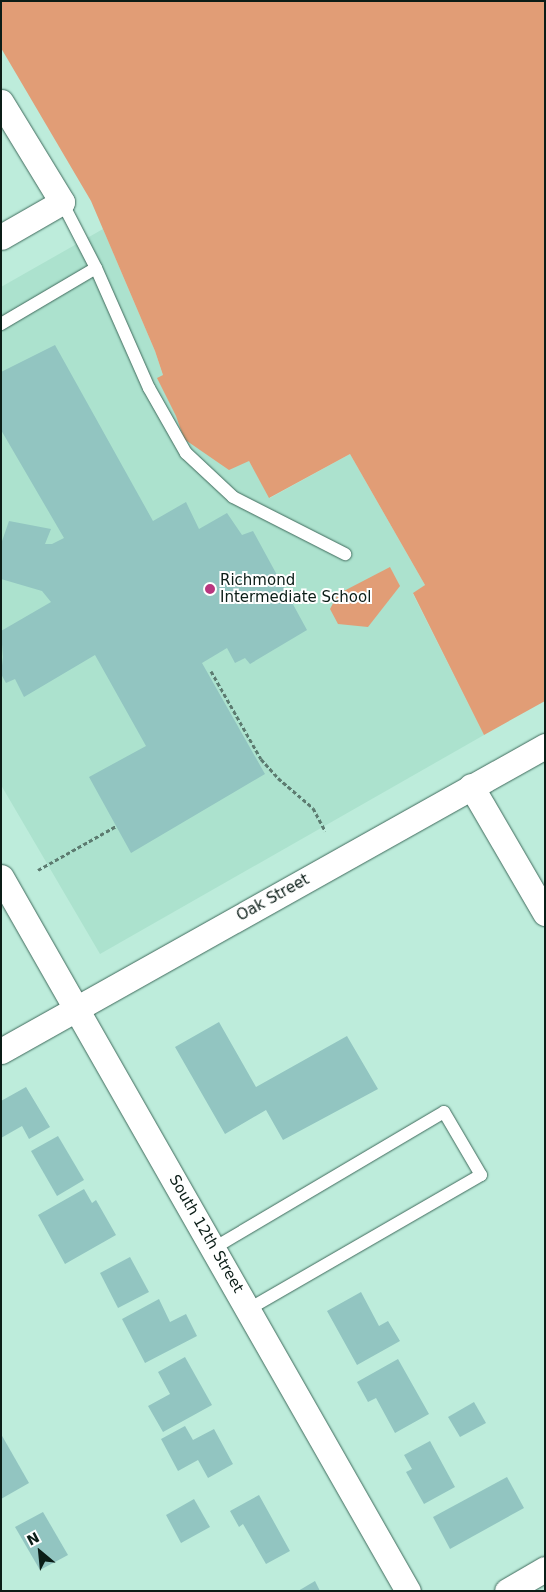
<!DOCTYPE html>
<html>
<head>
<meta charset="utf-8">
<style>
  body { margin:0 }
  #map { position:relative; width:546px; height:1592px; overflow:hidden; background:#bdecdb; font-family:"DejaVu Sans",sans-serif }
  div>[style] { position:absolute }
  .built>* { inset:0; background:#ace2ce }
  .green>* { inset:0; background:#e19d76 }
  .building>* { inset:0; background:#92c5c1 }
  .path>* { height:3px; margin-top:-1.5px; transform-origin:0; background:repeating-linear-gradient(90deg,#5c7b70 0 4px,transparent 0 6.5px) }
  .roads { filter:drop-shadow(0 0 1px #3f6a5c) drop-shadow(0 0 1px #3f6a5c) }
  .service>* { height:12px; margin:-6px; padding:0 6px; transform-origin:6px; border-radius:6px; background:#fff }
  .minor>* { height:25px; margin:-12.5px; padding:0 12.5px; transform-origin:12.5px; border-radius:12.5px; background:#fff }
  .dots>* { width:14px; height:14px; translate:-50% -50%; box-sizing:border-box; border:2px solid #fff; border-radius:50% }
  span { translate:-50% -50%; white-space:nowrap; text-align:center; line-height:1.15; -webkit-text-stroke:4px #fff; paint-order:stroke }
  .poi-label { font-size:15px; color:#0b1d17 }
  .left { translate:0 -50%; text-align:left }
  .street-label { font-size:15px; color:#0b1d17 }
  .frame { position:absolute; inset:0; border:2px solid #0b1d17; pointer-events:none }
  .north { position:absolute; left:15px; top:1527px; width:50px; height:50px; -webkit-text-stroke:4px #fff; paint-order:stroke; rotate:332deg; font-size:14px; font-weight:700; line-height:20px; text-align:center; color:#0b1d17 }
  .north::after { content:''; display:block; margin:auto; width:18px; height:22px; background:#0b1d17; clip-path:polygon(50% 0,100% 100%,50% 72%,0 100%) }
</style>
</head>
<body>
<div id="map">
  <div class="built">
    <i style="clip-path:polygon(103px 229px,155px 351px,184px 439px,249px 461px,270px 498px,350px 454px,425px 585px,413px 594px,484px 735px,100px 954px,1px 785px,1px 287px)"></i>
  </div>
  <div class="green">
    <i style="clip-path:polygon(1px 1px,545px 1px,545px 701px,484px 735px,413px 593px,425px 585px,350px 454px,269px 498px,249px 461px,229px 470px,184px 439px,176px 416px,157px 378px,163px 375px,155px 351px,91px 201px,1px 48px)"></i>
    <i style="clip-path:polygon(390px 567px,400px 586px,368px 627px,338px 624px,330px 609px,338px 594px)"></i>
  </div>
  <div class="building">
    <i style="clip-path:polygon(55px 345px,153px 521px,186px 502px,199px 529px,227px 513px,242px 535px,253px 531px,307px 630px,250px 664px,245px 658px,235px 663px,227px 648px,202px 663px,265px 774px,131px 853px,89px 777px,146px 746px,95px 655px,24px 697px,15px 679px,6px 683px,1px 674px,3px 657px,1px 631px,51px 602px,42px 591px,1px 579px,1px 544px,9px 521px,51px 529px,45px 544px,52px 544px,64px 538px,1px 430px,1px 372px)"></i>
    <i style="clip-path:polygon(219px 1022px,256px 1087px,347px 1036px,378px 1089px,283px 1140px,266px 1110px,225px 1134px,175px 1047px)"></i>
    <i style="clip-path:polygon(26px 1087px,50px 1127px,29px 1139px,22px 1126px,1px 1138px,1px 1101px)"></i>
    <i style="clip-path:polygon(58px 1136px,84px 1180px,57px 1196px,31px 1151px)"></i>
    <i style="clip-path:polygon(84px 1189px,92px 1203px,96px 1200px,116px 1235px,65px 1264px,38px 1215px)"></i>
    <i style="clip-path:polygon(130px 1257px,149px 1292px,118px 1308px,100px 1273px)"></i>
    <i style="clip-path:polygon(361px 1292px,379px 1326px,388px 1321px,400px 1341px,357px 1365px,327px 1311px)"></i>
    <i style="clip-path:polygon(159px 1299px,170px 1322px,186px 1314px,197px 1336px,145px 1363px,122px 1319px)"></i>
    <i style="clip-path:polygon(185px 1357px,212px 1405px,163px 1432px,148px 1406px,170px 1394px,158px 1372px)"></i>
    <i style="clip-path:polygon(398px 1359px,429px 1414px,395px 1433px,376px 1398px,368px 1402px,357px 1382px)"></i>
    <i style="clip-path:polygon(474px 1402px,486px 1423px,460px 1437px,448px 1417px)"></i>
    <i style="clip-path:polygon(185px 1426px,193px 1440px,214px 1429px,233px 1464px,208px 1478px,198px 1460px,178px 1471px,161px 1439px)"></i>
    <i style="clip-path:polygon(1px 1434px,29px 1483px,1px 1499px)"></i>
    <i style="clip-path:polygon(430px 1441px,455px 1487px,424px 1504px,406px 1472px,412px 1469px,404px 1455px)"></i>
    <i style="clip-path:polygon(507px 1477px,524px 1508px,450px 1549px,433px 1517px)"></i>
    <i style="clip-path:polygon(259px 1495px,290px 1551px,266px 1564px,243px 1524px,239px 1527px,230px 1511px)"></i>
    <i style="clip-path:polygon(194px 1499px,210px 1527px,181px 1543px,166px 1515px)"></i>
    <i style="clip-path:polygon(43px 1512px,68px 1555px,40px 1570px,15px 1527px)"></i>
    <i style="clip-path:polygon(315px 1581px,320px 1591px,298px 1591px)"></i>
  </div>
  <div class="path">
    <i style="left:211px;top:671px;width:101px;rotate:60.4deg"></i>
    <i style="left:261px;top:759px;width:25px;rotate:48deg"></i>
    <i style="left:278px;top:778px;width:46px;rotate:40.6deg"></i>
    <i style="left:313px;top:808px;width:26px;rotate:62deg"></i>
    <i style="left:38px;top:870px;width:90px;rotate:-29.4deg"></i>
  </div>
  <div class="roads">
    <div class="service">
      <i style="left:96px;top:268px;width:131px;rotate:66.2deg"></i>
      <i style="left:149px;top:388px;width:75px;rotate:60.4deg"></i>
      <i style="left:186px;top:453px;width:64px;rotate:43.1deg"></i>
      <i style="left:233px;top:497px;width:126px;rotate:27deg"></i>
      <i style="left:1px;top:324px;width:110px;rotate:-30.5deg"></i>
      <i style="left:96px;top:268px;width:74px;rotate:-117.3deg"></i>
      <i style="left:214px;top:1248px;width:267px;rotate:-30.6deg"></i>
      <i style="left:444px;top:1112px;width:73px;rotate:59.6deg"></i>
      <i style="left:481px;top:1175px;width:268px;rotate:150deg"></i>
    </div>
    <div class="minor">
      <i style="left:1px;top:102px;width:117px;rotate:58.6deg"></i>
      <i style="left:62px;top:202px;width:70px;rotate:150.2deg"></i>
      <i style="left:471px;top:786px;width:147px;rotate:59.8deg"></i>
      <i style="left:1px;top:877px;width:822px;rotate:60.32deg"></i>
      <i style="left:1px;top:1051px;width:624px;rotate:-29.28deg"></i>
      <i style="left:507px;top:1591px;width:44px;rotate:-30.1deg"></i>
    </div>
  </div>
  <div class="dots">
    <i style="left:210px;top:589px;background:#b9367f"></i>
  </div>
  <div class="poi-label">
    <span class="left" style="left:220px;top:589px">Richmond<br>Intermediate School</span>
  </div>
  <div class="street-label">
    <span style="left:273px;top:898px;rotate:-29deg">Oak Street</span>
    <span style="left:206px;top:1234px;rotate:60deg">South 12th Street</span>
  </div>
  <div class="frame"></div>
  <div class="north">N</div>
</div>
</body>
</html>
